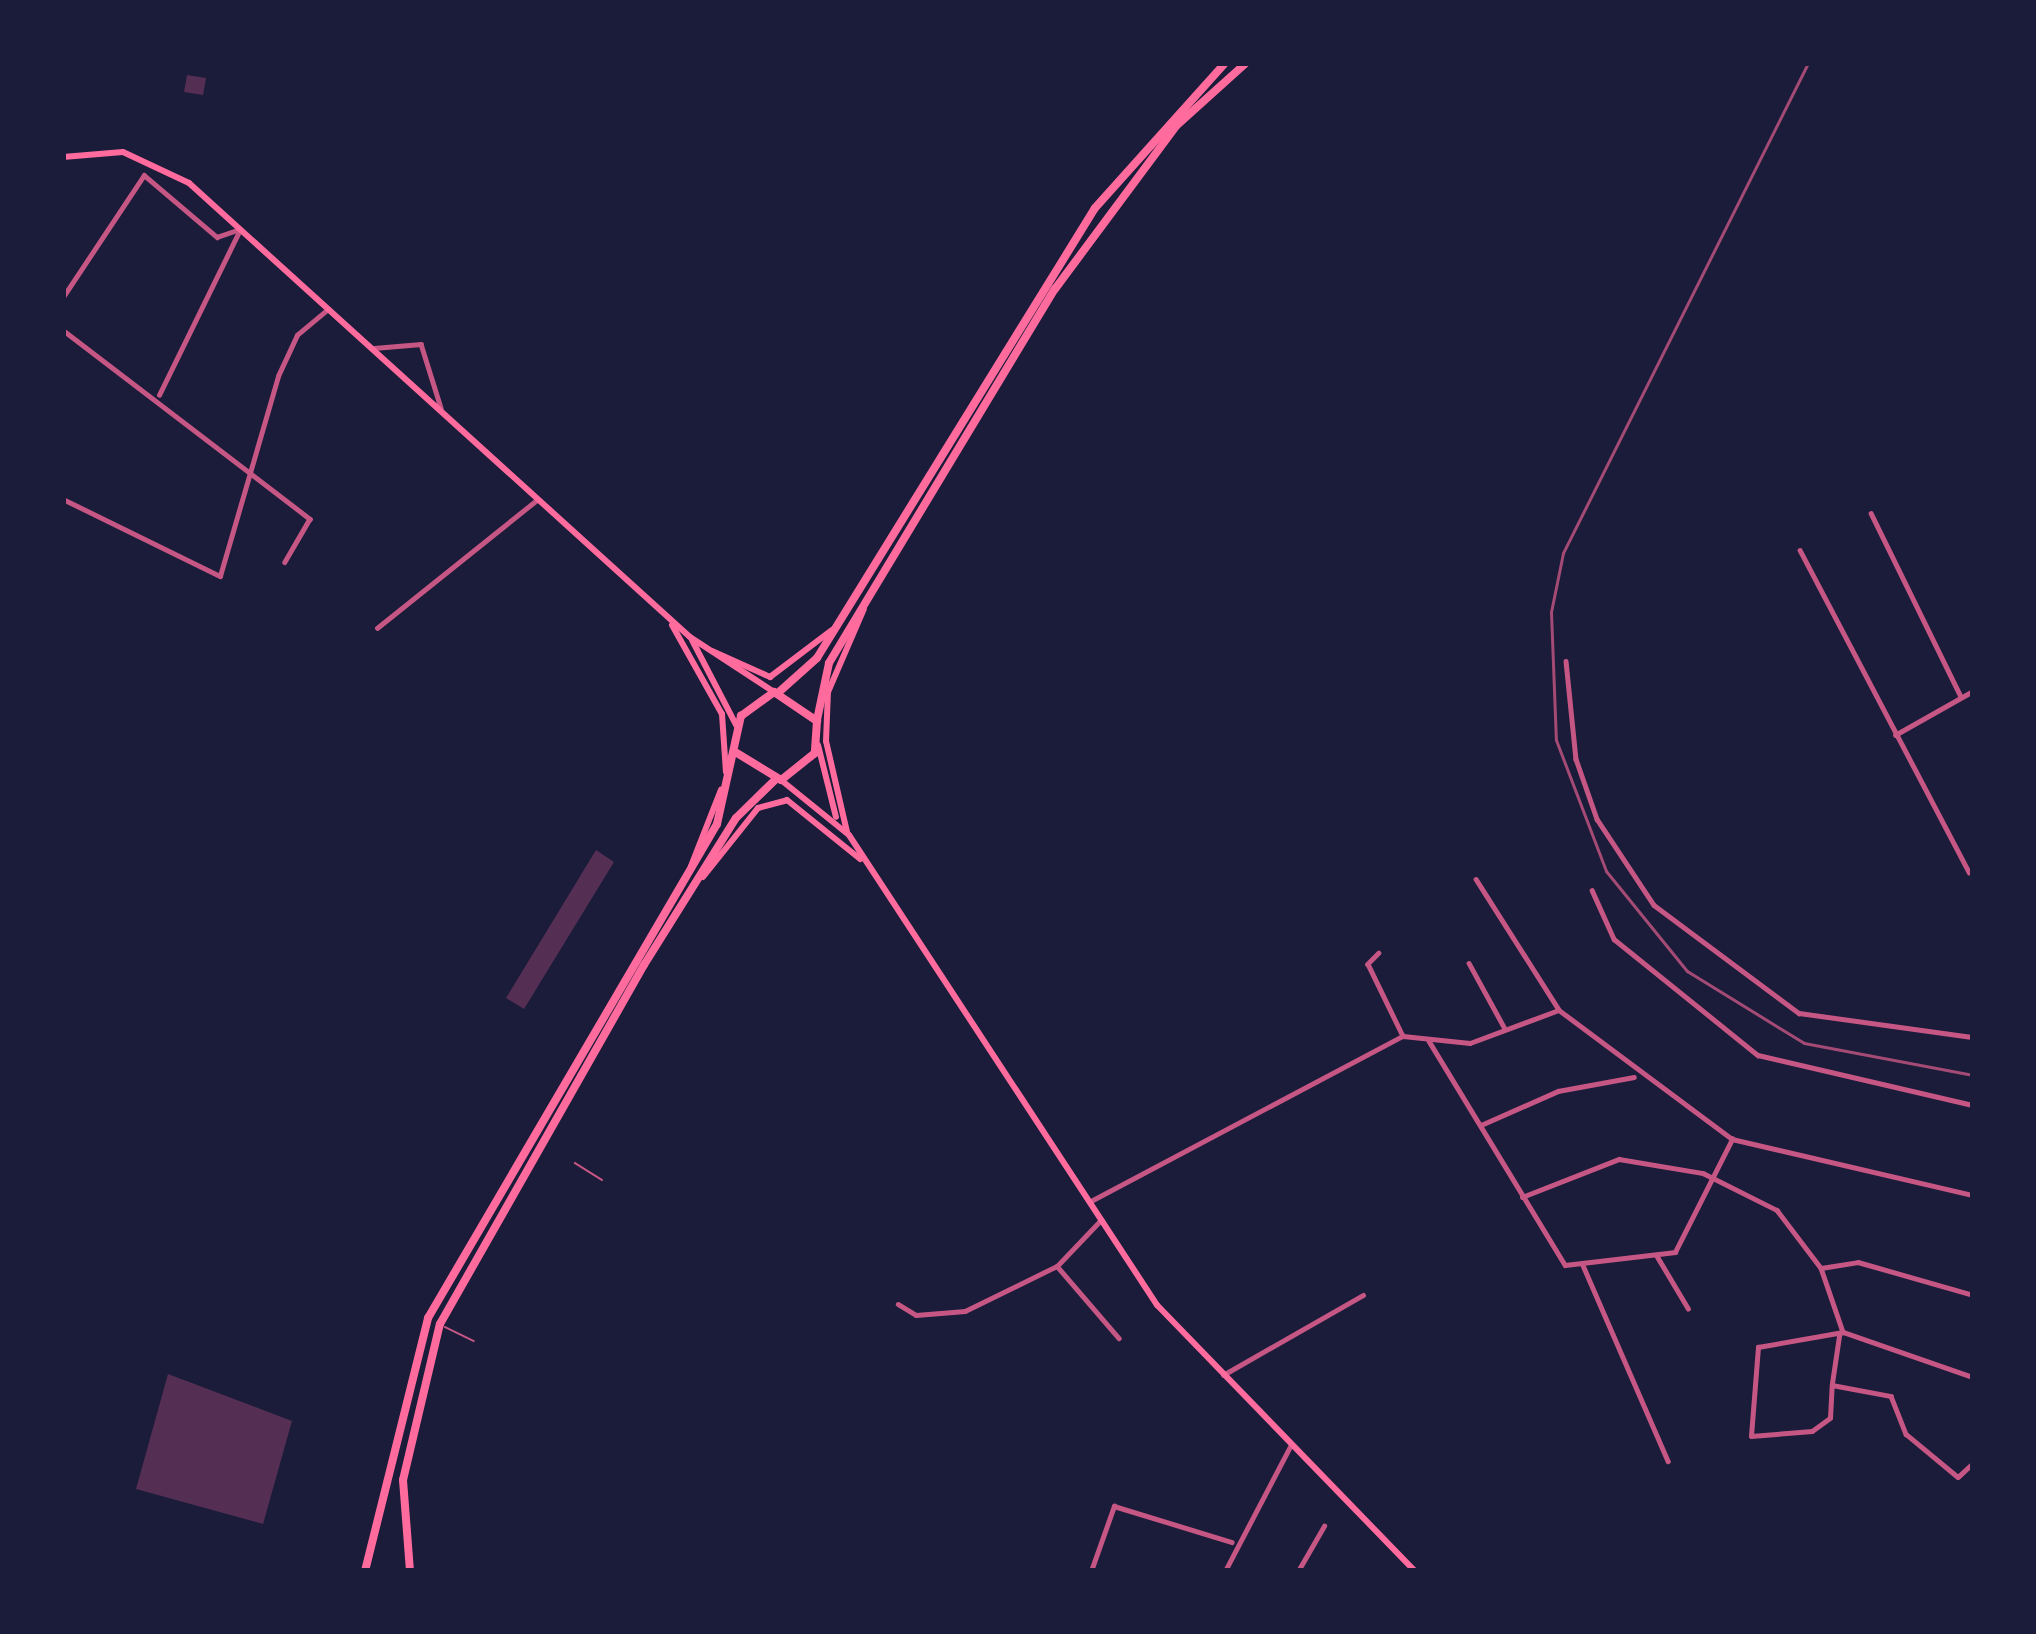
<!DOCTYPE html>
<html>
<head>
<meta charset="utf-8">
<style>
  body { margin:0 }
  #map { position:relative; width:2036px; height:1634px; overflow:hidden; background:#1b1b3a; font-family:Commissioner,sans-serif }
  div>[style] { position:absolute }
  .building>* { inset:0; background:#542f53 }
  .service>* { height:1.5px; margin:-0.75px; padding:0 0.75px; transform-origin:0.75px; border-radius:0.75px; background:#c65784 }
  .minor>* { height:4.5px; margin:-2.25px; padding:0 2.25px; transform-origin:2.25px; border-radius:2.25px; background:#c65784 }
  .secondary>* { height:6px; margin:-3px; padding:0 3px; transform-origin:3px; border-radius:3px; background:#ff6b9d }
  .primary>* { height:8px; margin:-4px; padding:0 4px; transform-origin:4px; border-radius:4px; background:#ff6b9d }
  .rail>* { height:3px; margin:-1.5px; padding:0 1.5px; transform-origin:1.5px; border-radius:1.5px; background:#a44b75 }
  span { translate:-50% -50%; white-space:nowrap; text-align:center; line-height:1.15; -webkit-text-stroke:10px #1b1b3a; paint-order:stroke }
  .frame { position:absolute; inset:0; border:66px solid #1b1b3a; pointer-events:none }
</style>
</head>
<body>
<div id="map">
  <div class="building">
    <i style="clip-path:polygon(187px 75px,206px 78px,203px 95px,184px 92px)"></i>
    <i style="clip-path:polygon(596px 850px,614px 862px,524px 1009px,506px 998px)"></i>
    <i style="clip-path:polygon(168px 1374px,292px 1421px,263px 1524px,136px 1489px)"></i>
  </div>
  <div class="service">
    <i style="left:575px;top:1163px;width:32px;rotate:32deg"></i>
    <i style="left:445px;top:1327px;width:32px;rotate:26deg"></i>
  </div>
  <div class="minor">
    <i style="left:63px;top:297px;width:146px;rotate:-56.4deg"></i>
    <i style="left:144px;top:175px;width:96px;rotate:40.3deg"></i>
    <i style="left:217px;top:237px;width:24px;rotate:-19deg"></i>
    <i style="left:63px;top:330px;width:311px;rotate:37.4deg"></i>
    <i style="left:310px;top:519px;width:50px;rotate:120.2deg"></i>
    <i style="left:374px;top:348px;width:47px;rotate:-4.9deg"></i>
    <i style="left:421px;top:344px;width:67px;rotate:72.6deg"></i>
    <i style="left:159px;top:395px;width:179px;rotate:-63.9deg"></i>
    <i style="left:63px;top:499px;width:175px;rotate:26.1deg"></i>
    <i style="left:220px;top:576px;width:208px;rotate:-73.8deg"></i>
    <i style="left:278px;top:376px;width:45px;rotate:-65.1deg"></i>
    <i style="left:297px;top:335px;width:39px;rotate:-40deg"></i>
    <i style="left:1871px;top:513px;width:205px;rotate:63.9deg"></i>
    <i style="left:1800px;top:550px;width:364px;rotate:62.3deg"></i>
    <i style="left:377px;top:628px;width:205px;rotate:-38.7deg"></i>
    <i style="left:1566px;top:661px;width:99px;rotate:84.2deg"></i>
    <i style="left:1576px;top:759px;width:64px;rotate:70.7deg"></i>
    <i style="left:1597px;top:819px;width:103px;rotate:56.5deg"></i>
    <i style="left:1654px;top:905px;width:181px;rotate:36.7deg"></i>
    <i style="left:1799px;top:1013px;width:176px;rotate:7.9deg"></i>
    <i style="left:1895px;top:735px;width:90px;rotate:-29.4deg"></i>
    <i style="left:1476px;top:879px;width:155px;rotate:57.6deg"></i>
    <i style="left:1559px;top:1010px;width:216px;rotate:36.7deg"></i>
    <i style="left:1732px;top:1139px;width:247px;rotate:13.1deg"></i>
    <i style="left:1592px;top:890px;width:54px;rotate:65.8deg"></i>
    <i style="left:1614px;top:939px;width:185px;rotate:38.9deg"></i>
    <i style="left:1758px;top:1055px;width:221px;rotate:13.1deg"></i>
    <i style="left:1379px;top:953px;width:16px;rotate:135deg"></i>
    <i style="left:1368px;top:964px;width:80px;rotate:64.1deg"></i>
    <i style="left:1469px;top:963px;width:73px;rotate:61.3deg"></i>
    <i style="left:1429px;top:1041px;width:262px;rotate:58.7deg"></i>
    <i style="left:1565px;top:1265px;width:111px;rotate:-6.7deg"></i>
    <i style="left:1675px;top:1252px;width:127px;rotate:-63.2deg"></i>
    <i style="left:1481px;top:1125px;width:84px;rotate:-23.8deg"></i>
    <i style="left:1558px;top:1091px;width:77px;rotate:-10.4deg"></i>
    <i style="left:1522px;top:1197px;width:104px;rotate:-21.4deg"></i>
    <i style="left:1619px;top:1159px;width:85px;rotate:9.5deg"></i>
    <i style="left:1703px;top:1173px;width:83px;rotate:26.6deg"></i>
    <i style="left:1777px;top:1210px;width:73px;rotate:52.8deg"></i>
    <i style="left:1821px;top:1268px;width:68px;rotate:71deg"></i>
    <i style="left:1089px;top:1202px;width:355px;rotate:-27.9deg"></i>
    <i style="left:1403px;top:1036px;width:67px;rotate:6deg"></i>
    <i style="left:1470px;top:1043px;width:92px;rotate:-20.4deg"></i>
    <i style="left:1657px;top:1256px;width:61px;rotate:59.2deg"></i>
    <i style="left:1582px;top:1263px;width:216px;rotate:66.5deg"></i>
    <i style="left:1057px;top:1266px;width:95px;rotate:49.3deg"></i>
    <i style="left:1821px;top:1268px;width:37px;rotate:-9deg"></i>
    <i style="left:1858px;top:1262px;width:120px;rotate:16deg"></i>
    <i style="left:898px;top:1304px;width:21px;rotate:31deg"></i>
    <i style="left:916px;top:1315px;width:49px;rotate:-4.7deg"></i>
    <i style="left:965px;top:1311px;width:102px;rotate:-26.1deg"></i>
    <i style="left:1057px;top:1266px;width:64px;rotate:-46.3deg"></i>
    <i style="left:1223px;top:1375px;width:161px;rotate:-29.7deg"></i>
    <i style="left:1832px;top:1383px;width:48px;rotate:-81.5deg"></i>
    <i style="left:1973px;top:1396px;width:65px;rotate:90deg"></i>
    <i style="left:1751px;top:1436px;width:89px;rotate:-85.5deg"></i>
    <i style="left:1758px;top:1347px;width:86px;rotate:-10deg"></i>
    <i style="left:1843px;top:1332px;width:138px;rotate:19.1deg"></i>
    <i style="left:1751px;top:1436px;width:61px;rotate:-4.7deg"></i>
    <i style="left:1812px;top:1431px;width:22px;rotate:-36deg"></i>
    <i style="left:1830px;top:1418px;width:33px;rotate:-87deg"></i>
    <i style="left:1832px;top:1385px;width:60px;rotate:10.6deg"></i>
    <i style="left:1891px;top:1396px;width:41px;rotate:68.5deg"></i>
    <i style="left:1906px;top:1434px;width:67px;rotate:39.6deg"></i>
    <i style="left:1958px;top:1477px;width:21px;rotate:-43deg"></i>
    <i style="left:1091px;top:1571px;width:69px;rotate:-70.5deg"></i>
    <i style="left:1114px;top:1506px;width:123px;rotate:17deg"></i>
    <i style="left:1225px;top:1571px;width:142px;rotate:-62.4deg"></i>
    <i style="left:1298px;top:1571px;width:52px;rotate:-60deg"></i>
  </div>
  <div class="secondary">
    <i style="left:63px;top:157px;width:60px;rotate:-4.8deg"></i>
    <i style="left:123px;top:152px;width:73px;rotate:25.2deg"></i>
    <i style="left:189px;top:183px;width:676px;rotate:42.18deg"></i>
    <i style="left:690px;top:637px;width:100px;rotate:33.2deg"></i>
    <i style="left:672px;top:625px;width:102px;rotate:60.7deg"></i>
    <i style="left:722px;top:714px;width:58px;rotate:86.1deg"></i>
    <i style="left:692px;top:640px;width:96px;rotate:62.6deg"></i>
    <i style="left:712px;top:651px;width:64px;rotate:24.1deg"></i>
    <i style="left:770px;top:677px;width:78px;rotate:-37.2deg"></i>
    <i style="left:818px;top:745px;width:74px;rotate:76deg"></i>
    <i style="left:781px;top:780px;width:87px;rotate:39deg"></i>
    <i style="left:849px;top:835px;width:562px;rotate:56.76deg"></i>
    <i style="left:1157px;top:1305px;width:371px;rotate:45.9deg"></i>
    <i style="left:847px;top:832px;width:93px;rotate:-103deg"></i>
    <i style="left:826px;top:741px;width:49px;rotate:-87.7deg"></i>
    <i style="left:828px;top:692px;width:90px;rotate:-66.6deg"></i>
    <i style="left:691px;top:866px;width:82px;rotate:-68.5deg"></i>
    <i style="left:703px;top:877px;width:88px;rotate:-51.4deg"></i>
    <i style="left:758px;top:808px;width:30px;rotate:-15deg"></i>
    <i style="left:787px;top:800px;width:94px;rotate:38.9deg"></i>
  </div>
  <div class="primary">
    <i style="left:779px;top:692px;width:51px;rotate:-41.8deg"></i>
    <i style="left:817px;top:658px;width:529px;rotate:-58.29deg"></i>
    <i style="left:1095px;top:208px;width:195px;rotate:-48.1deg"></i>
    <i style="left:817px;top:720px;width:58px;rotate:-78.1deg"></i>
    <i style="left:829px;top:663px;width:437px;rotate:-58.9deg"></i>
    <i style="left:1055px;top:289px;width:203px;rotate:-53.4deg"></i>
    <i style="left:1176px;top:126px;width:94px;rotate:-42deg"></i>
    <i style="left:365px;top:1571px;width:261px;rotate:-76deg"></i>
    <i style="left:428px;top:1318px;width:572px;rotate:-59.67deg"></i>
    <i style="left:717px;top:824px;width:111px;rotate:-77.5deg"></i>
    <i style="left:741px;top:716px;width:41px;rotate:-36deg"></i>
    <i style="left:774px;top:692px;width:52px;rotate:34deg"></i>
    <i style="left:817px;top:721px;width:32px;rotate:94deg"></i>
    <i style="left:815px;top:753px;width:43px;rotate:141.5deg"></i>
    <i style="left:781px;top:780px;width:52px;rotate:-148.5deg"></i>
    <i style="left:410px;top:1571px;width:91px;rotate:-94.4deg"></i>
    <i style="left:403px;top:1480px;width:160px;rotate:-76.7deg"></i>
    <i style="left:440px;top:1324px;width:413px;rotate:-60.4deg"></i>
    <i style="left:644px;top:965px;width:173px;rotate:-58deg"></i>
    <i style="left:736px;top:818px;width:54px;rotate:-44.3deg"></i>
  </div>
  <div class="rail">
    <i style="left:1808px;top:63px;width:548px;rotate:116.57deg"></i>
    <i style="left:1563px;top:553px;width:60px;rotate:101.5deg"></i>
    <i style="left:1551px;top:612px;width:128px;rotate:87.8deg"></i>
    <i style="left:1556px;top:740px;width:140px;rotate:69.1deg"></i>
    <i style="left:1606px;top:871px;width:129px;rotate:51deg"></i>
    <i style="left:1687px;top:971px;width:137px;rotate:31.6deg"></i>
    <i style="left:1804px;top:1043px;width:172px;rotate:10.7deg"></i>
  </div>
  <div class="frame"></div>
</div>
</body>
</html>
